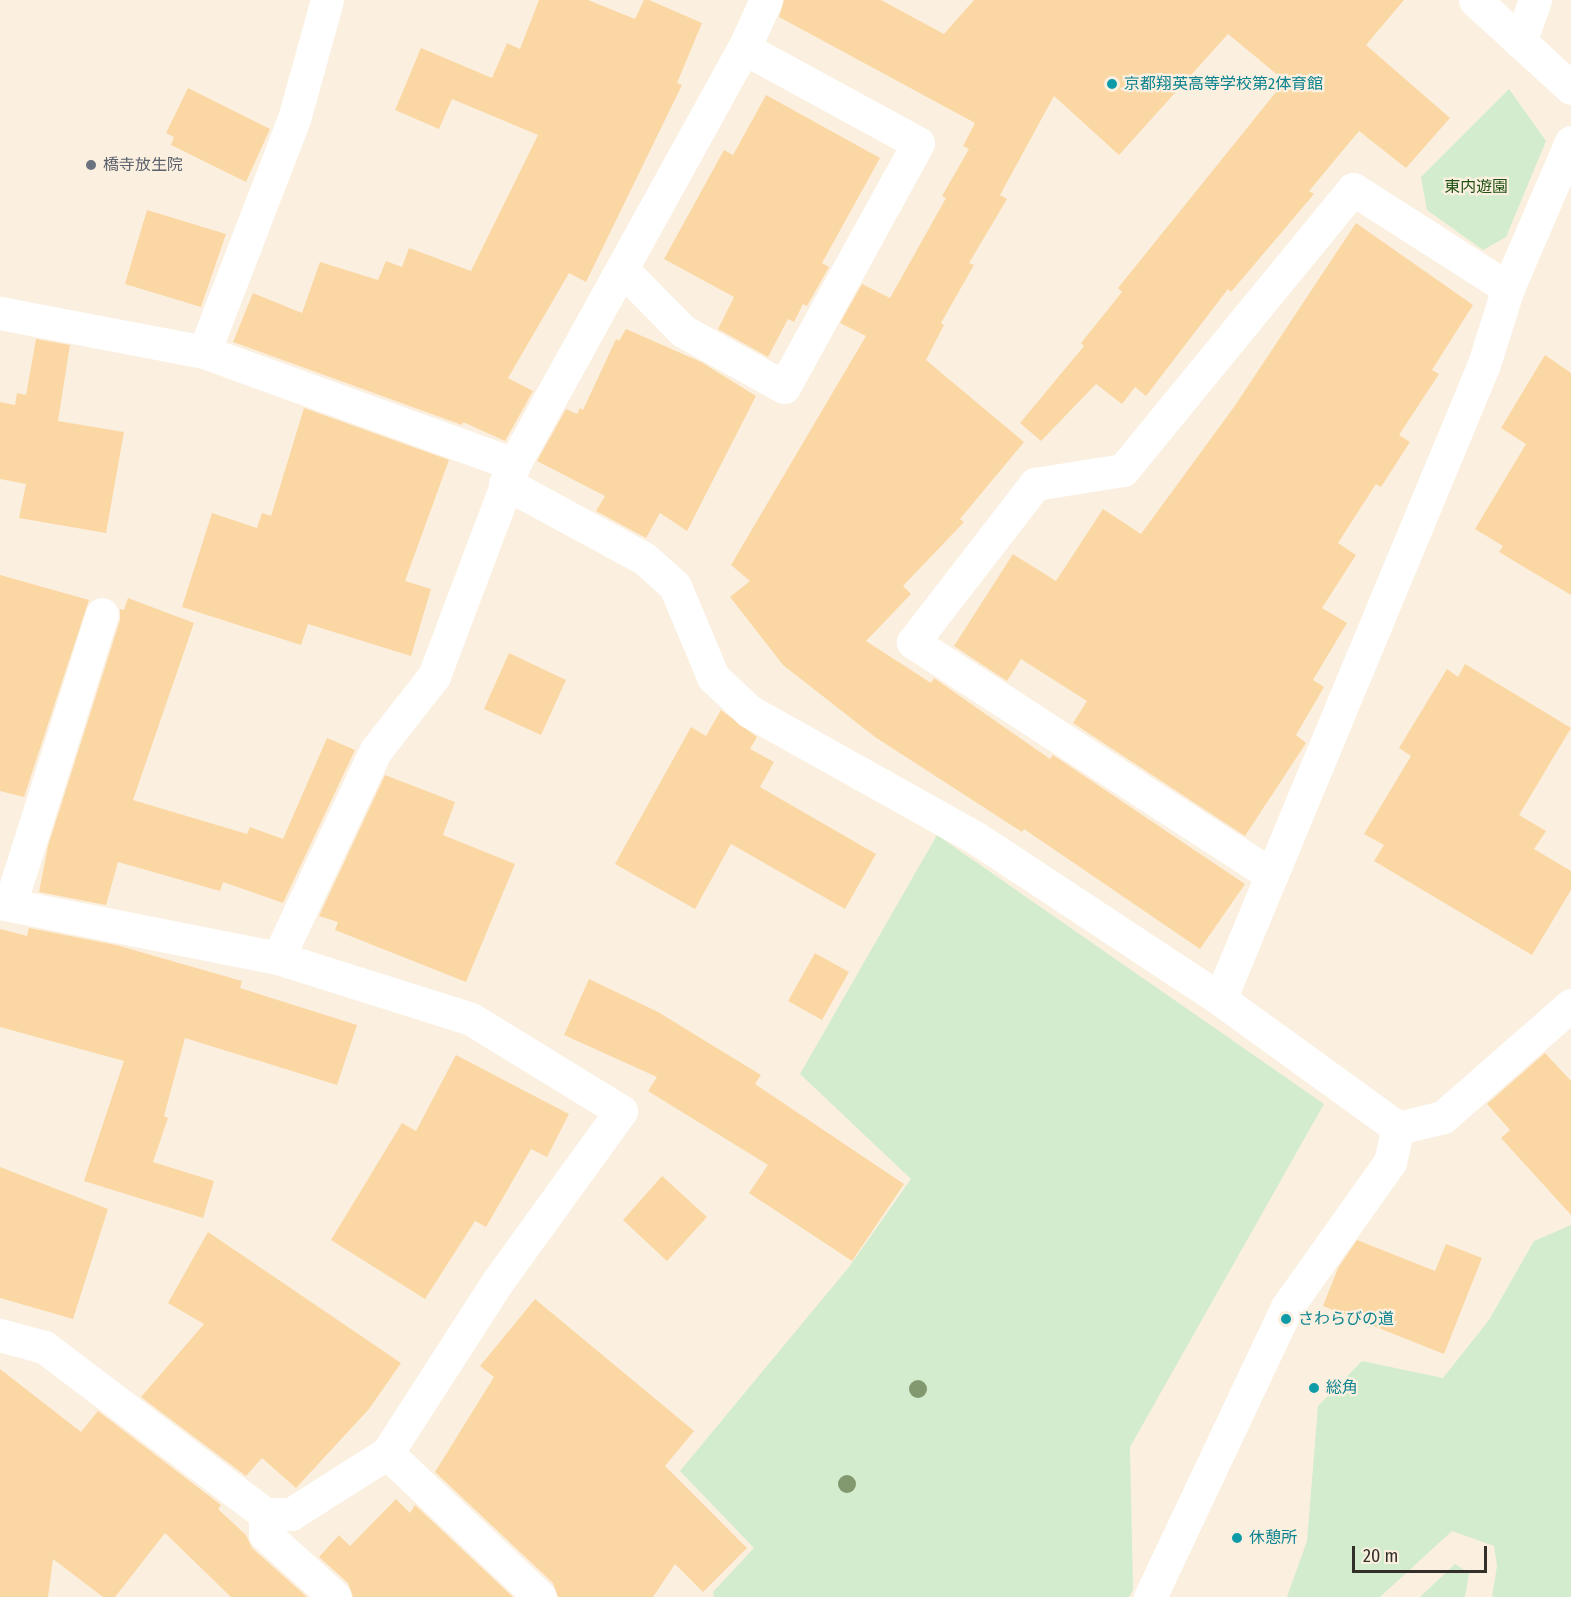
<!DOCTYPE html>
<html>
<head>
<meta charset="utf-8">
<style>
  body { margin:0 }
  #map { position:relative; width:1571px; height:1597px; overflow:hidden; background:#fbf0e0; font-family:"Fira Sans Condensed","Noto Sans JP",sans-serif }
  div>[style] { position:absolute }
  .green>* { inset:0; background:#d2eccd }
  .building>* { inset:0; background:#fbd7a4 }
  .minor>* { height:33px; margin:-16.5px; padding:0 16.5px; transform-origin:16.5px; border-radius:16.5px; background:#fff }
  .trees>* { width:18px; height:18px; margin:-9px; border-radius:50%; background:#82996f }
  .dots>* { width:16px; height:16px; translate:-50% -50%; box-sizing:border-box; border:3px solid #fbf0e0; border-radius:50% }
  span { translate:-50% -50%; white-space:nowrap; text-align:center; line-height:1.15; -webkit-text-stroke:4.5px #fbf0e0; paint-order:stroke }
  .culture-label { font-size:16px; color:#0d838f }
  .left { translate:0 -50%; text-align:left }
  .worship-label { font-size:16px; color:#5b616d }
  .park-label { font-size:16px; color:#1f5113 }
  .scale { position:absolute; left:1352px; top:1546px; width:135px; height:27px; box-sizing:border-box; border:3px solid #332f29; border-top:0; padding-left:8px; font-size:18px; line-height:21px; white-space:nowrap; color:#332f29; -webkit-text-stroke:4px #fbf0e0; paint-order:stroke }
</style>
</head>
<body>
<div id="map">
  <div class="green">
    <i style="clip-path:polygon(1509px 89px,1546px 141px,1506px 237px,1483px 250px,1427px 210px,1421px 177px)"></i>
    <i style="clip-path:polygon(937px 835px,1324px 1104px,1130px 1447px,1133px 1590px,1129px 1597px,714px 1597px,713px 1592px,754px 1548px,680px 1471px,849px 1267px,911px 1179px,800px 1074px)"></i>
    <i style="clip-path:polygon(1571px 1225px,1571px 1597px,1492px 1597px,1497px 1566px,1494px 1546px,1452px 1531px,1380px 1597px,1287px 1597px,1307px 1541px,1318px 1406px,1362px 1361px,1443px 1378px,1489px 1320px,1534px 1241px)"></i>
    <i style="clip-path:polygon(1455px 1564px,1469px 1573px,1465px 1597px,1420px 1597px)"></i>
  </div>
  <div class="building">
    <i style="clip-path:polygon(539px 0,588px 0,635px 19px,644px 0,649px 0,702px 23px,677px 83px,682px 85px,586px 282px,569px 273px,508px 378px,533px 391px,505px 441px,463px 422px,462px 425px,233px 342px,253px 293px,302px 313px,320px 262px,378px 280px,386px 261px,402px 267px,409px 248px,471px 271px,538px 135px,452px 99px,439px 129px,395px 110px,421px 48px,492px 78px,507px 43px,520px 49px)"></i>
    <i style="clip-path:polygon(784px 0,881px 0,944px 34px,974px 0,1404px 0,1366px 45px,1450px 118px,1406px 168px,1359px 131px,1309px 191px,1314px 194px,1231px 292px,1228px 289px,1146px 396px,1135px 387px,1122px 404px,1096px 384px,1041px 441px,1020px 423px,1084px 346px,1081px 343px,1122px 292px,1118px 288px,1285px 81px,1228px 34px,1119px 155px,1054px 96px,1000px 195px,1007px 199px,969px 263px,974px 265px,941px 323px,944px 325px,926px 360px,1024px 442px,960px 519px,964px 522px,903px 586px,911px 594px,866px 641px,931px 683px,934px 678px,1050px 759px,1053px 755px,1245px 884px,1200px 949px,1024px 829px,1022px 832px,875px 737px,783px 665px,730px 597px,750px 581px,731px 565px,866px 336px,840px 323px,862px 284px,890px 298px,946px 198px,942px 196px,969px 149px,963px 146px,975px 123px,779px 17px)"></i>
    <i style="clip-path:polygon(188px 88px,270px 129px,246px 182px,171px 145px,174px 137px,166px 133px)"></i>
    <i style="clip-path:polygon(766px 95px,880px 158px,822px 263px,829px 267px,807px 306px,803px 304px,794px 322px,788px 319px,768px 357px,718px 329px,734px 297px,664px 259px,724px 150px,733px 155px)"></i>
    <i style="clip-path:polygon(147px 210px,226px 234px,201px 307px,125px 284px)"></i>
    <i style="clip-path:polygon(1356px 223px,1473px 305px,1432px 370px,1439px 374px,1399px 435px,1410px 442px,1381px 487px,1376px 484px,1338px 543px,1356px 555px,1322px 608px,1347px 623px,1313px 680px,1324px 687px,1296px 735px,1306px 743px,1245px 836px,1073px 723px,1087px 701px,1021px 659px,1007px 681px,954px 646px,1013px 554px,1056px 581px,1103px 509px,1141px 534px,1234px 407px)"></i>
    <i style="clip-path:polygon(626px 329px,701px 362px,756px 396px,687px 531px,660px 513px,646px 538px,596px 511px,605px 496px,537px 461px,566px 409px,577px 414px,580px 408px,583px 410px,616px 339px,619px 341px)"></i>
    <i style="clip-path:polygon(36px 339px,70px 345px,58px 421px,124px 432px,106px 533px,19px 518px,26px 484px,0 479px,0 402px,15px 405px,17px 393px,26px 395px)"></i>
    <i style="clip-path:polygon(1545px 355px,1571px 373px,1571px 595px,1499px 552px,1503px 546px,1475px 529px,1526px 444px,1501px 428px)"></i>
    <i style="clip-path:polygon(304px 408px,449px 460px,405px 581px,431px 589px,411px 656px,308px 624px,301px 645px,182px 607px,212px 513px,257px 528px,262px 513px,271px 516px)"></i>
    <i style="clip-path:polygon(0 575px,89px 600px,24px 797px,0 791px)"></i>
    <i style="clip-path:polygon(128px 598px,194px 623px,133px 800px,247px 834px,250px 827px,283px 839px,327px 738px,355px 750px,283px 903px,223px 882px,220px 891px,118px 862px,106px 905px,39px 892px,48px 846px,120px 620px,120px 609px,124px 610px)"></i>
    <i style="clip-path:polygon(509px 653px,566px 680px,541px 735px,484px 709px)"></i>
    <i style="clip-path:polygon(1465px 664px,1571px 728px,1519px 815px,1546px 831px,1534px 849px,1571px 871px,1571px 890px,1532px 955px,1374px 861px,1384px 845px,1364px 834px,1411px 756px,1399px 748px,1447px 669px,1458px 677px)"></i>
    <i style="clip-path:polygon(721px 710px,757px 737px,750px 749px,774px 762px,760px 787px,876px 854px,845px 909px,731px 844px,695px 909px,615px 864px,691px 727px,706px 736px)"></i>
    <i style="clip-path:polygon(385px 775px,455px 802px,443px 835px,515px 864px,466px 982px,335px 930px,338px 922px,319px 916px)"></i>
    <i style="clip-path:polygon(29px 928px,116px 945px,242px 981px,240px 988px,357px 1025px,337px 1085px,185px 1038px,164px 1116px,168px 1118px,153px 1162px,214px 1181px,203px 1218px,84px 1181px,124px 1061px,0 1027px,0 929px,27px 936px)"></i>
    <i style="clip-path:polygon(815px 953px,849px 972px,822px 1020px,788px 1001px)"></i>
    <i style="clip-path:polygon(589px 979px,658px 1012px,761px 1075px,755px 1084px,904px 1184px,852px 1261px,749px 1193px,768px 1165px,648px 1091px,657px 1077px,564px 1035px)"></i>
    <i style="clip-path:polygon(1545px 1053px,1571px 1081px,1571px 1215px,1501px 1138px,1510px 1130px,1487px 1104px)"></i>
    <i style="clip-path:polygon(456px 1055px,569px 1114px,547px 1157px,531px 1149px,486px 1227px,475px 1221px,425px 1299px,331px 1240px,402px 1123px,416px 1131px)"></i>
    <i style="clip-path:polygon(0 1167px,108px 1209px,73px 1319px,0 1298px)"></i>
    <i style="clip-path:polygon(662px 1176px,707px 1217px,667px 1261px,623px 1220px)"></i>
    <i style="clip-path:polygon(208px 1232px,401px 1363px,369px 1409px,296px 1488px,262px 1458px,246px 1476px,141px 1397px,204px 1324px,168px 1303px)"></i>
    <i style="clip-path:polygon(1357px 1240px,1435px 1271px,1446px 1244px,1482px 1258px,1444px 1354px,1323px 1306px,1338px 1268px)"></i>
    <i style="clip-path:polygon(535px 1299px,694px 1431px,665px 1466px,747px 1548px,703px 1592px,675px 1564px,653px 1597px,558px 1597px,553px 1583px,435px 1472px,494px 1377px,480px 1366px)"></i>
    <i style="clip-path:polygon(0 1369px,81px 1432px,98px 1411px,221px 1505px,218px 1509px,246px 1535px,252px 1548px,307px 1597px,231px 1597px,165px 1533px,115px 1597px,103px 1597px,53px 1559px,48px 1597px,0 1597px)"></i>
    <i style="clip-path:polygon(396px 1499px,410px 1513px,415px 1505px,513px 1597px,353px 1597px,348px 1583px,319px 1557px,339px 1535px,350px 1546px)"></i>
  </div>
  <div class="minor">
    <i style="left:1475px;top:0;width:130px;rotate:42.5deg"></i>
    <i style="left:1520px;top:42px;width:45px;rotate:-70.3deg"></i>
    <i style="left:622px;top:269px;width:87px;rotate:45.5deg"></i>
    <i style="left:683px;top:331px;width:115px;rotate:29deg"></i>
    <i style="left:784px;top:387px;width:278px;rotate:-61.2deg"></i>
    <i style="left:918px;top:143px;width:198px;rotate:-151.4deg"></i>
    <i style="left:0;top:313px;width:208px;rotate:10.8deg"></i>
    <i style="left:204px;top:352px;width:330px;rotate:19.9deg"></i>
    <i style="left:204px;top:352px;width:250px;rotate:-68.9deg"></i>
    <i style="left:294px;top:119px;width:123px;rotate:-74.5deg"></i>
    <i style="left:505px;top:483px;width:159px;rotate:28.5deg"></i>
    <i style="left:645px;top:559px;width:40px;rotate:42deg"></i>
    <i style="left:675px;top:586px;width:99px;rotate:67.3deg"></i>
    <i style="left:713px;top:677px;width:50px;rotate:43.4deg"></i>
    <i style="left:749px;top:711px;width:260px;rotate:29.2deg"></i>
    <i style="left:976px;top:838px;width:292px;rotate:33.4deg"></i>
    <i style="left:1220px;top:999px;width:220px;rotate:35.9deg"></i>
    <i style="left:1270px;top:874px;width:426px;rotate:-147deg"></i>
    <i style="left:913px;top:642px;width:200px;rotate:-52.3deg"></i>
    <i style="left:1035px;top:484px;width:89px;rotate:-9deg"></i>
    <i style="left:1123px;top:470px;width:363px;rotate:-50.7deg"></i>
    <i style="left:1353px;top:189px;width:184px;rotate:32.6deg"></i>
    <i style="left:0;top:903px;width:283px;rotate:11.2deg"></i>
    <i style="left:278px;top:958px;width:202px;rotate:17.5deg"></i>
    <i style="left:471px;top:1019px;width:176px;rotate:31.5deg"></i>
    <i style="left:621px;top:1111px;width:210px;rotate:125.9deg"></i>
    <i style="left:498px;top:1281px;width:205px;rotate:122.8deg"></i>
    <i style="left:387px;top:1453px;width:114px;rotate:147.6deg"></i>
    <i style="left:291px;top:1514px;width:26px;rotate:180deg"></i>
    <i style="left:265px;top:1514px;width:277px;rotate:-142.9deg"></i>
    <i style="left:44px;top:1347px;width:46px;rotate:-164.7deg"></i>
    <i style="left:10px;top:904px;width:304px;rotate:-72.4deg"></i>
    <i style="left:278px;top:958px;width:230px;rotate:-64.8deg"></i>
    <i style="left:376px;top:750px;width:94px;rotate:-51.9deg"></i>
    <i style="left:434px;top:676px;width:227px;rotate:-69.3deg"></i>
    <i style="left:514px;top:464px;width:475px;rotate:-61.1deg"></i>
    <i style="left:744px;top:48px;width:53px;rotate:-65.4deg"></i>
    <i style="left:1220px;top:999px;width:688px;rotate:-67.42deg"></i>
    <i style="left:1484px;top:364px;width:80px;rotate:-72.5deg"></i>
    <i style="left:1508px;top:288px;width:159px;rotate:-66.7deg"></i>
    <i style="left:1398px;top:1128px;width:46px;rotate:-13.7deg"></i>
    <i style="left:1443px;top:1117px;width:170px;rotate:-41.2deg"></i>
    <i style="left:387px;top:1453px;width:210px;rotate:43.3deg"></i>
    <i style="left:265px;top:1514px;width:20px;rotate:90deg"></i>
    <i style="left:265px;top:1534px;width:94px;rotate:42deg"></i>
    <i style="left:1150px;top:1597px;width:321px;rotate:-64.7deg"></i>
    <i style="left:1287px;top:1307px;width:178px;rotate:-54.6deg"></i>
    <i style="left:1390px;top:1162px;width:35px;rotate:-77deg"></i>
  </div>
  <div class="trees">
    <i style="left:918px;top:1389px"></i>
    <i style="left:847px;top:1484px"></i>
  </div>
  <div class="dots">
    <i style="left:1112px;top:84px;background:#0f9aa8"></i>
    <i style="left:91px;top:165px;background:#6b7280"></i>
    <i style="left:1286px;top:1319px;background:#0f9aa8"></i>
    <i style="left:1314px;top:1388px;background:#0f9aa8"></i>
    <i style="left:1237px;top:1538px;background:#0f9aa8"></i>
  </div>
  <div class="culture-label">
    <span class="left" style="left:1124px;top:84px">京都翔英高等学校第2体育館</span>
    <span class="left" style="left:1298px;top:1319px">さわらびの道</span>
    <span class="left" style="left:1326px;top:1388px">総角</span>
    <span class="left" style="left:1249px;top:1538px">休憩所</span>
  </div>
  <div class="worship-label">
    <span class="left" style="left:103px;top:165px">橋寺放生院</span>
  </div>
  <div class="park-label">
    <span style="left:1476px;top:187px">東内遊園</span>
  </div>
  <div class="scale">20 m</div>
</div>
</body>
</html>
